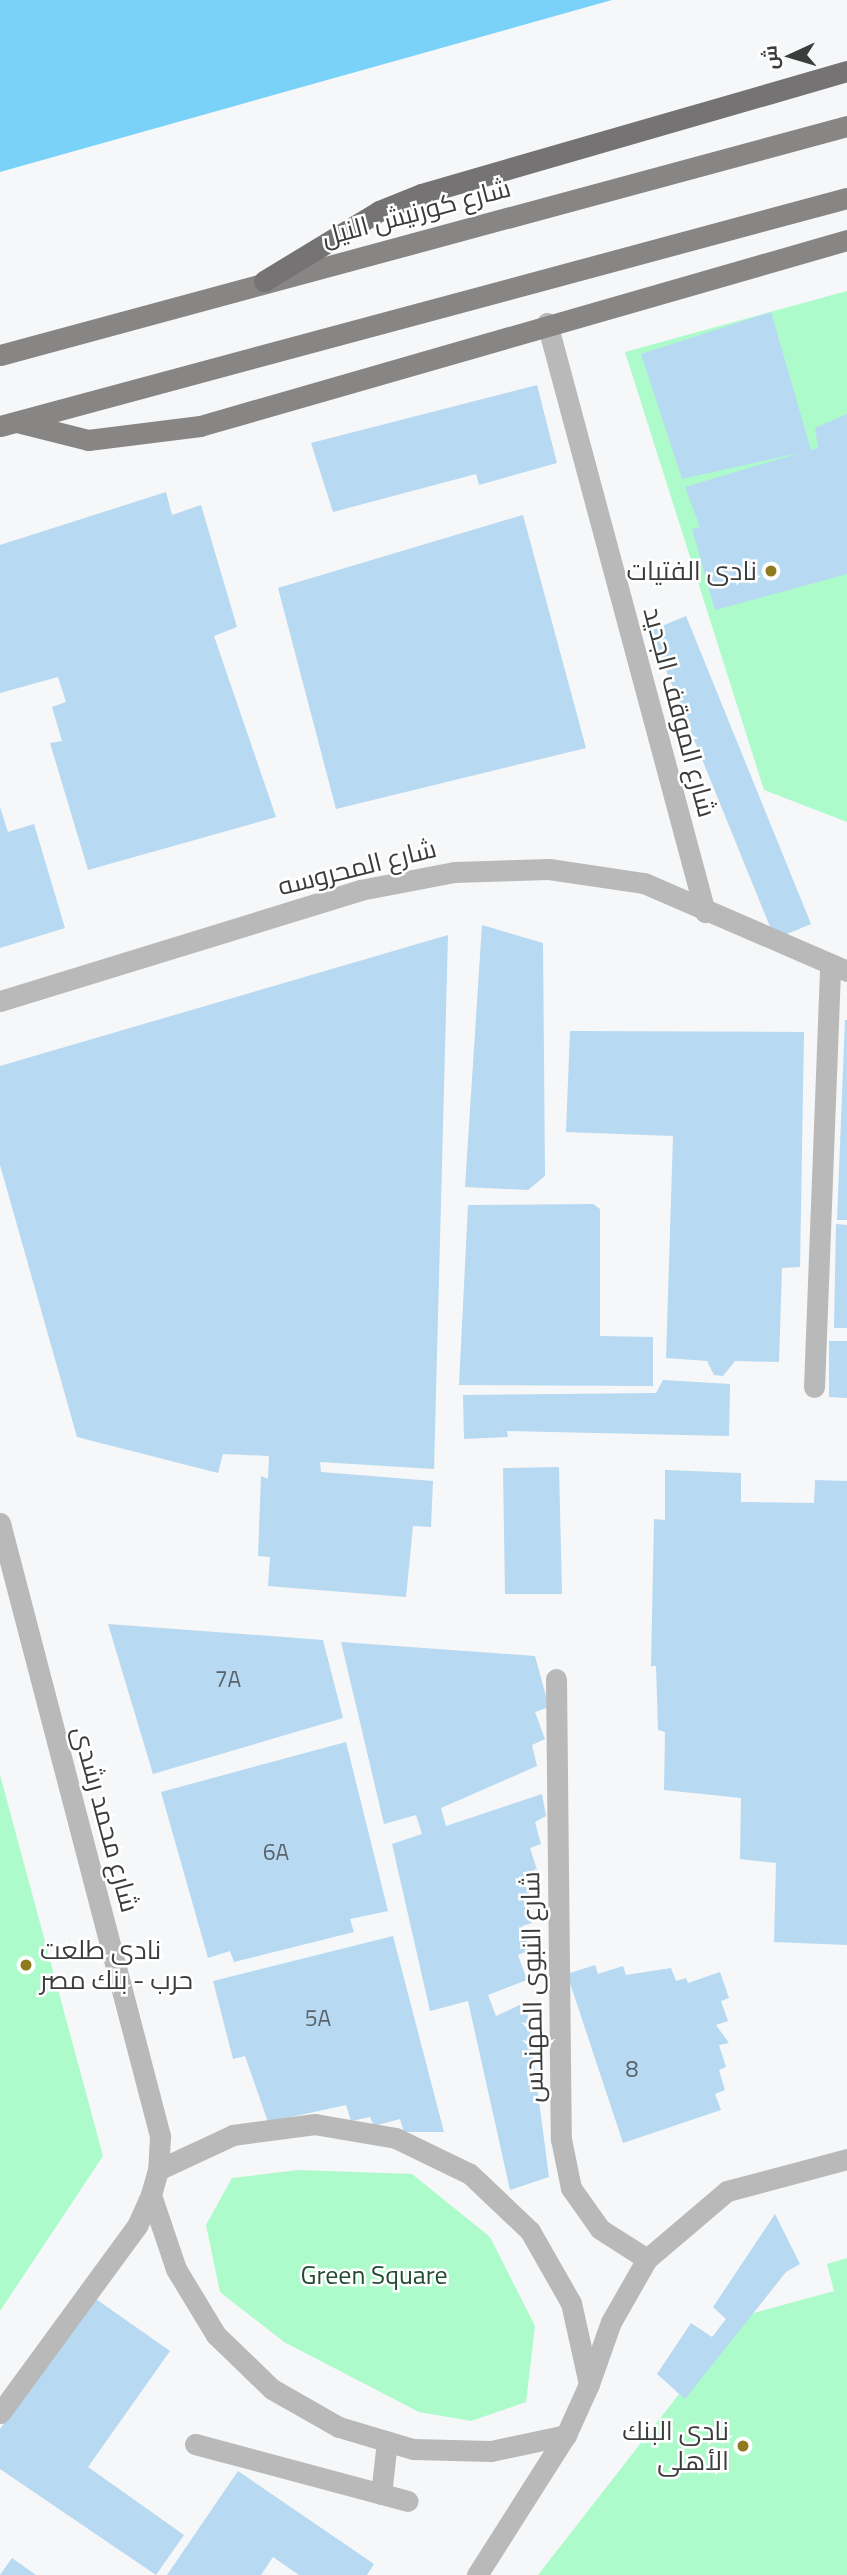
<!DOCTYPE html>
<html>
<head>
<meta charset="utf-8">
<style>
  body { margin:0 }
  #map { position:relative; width:847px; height:2575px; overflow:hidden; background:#f5f7f8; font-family:"Titillium Web",Cairo,sans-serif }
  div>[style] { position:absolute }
  .green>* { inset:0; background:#adfbcb }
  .water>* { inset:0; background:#7bd2f8 }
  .building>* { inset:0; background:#b8d9f2 }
  .service>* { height:21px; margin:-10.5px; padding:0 10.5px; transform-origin:10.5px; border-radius:10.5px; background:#bab9b9 }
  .minor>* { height:21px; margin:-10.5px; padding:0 10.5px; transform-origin:10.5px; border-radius:10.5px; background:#bab9b9 }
  .primary>* { height:21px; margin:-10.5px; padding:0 10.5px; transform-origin:10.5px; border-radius:10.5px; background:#888585 }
  .motorway>* { height:21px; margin:-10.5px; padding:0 10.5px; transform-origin:10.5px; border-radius:10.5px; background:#757373 }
  .dots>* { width:19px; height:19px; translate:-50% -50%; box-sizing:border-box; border:4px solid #fff; border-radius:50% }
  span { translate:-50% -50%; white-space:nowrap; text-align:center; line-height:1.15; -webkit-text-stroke:5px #fff; paint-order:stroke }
  .number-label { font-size:23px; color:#5a636a }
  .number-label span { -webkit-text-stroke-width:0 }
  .street-label { font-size:26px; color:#3b3c3c }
  .poi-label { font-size:26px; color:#3b3c3c }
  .right { translate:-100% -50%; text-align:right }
  .left { translate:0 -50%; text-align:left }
  .park-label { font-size:26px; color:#224b34 }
  .north { position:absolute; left:756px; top:21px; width:70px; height:70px; -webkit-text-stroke:5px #fff; paint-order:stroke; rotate:266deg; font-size:19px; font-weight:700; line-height:28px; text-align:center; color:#3b3c3c }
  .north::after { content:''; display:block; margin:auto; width:24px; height:32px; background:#3b3c3c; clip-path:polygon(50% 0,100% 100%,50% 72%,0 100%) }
</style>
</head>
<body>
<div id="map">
  <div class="green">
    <i style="clip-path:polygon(847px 291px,847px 822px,764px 790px,625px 352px)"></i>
    <i style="clip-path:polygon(0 1775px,103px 2156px,0 2311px)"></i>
    <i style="clip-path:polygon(299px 2170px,412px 2174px,490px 2237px,535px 2326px,526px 2402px,471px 2421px,419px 2412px,284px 2342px,220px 2292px,206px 2225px,232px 2178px)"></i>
    <i style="clip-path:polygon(847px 2258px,847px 2575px,538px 2575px,739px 2317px,834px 2291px,827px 2264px)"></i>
  </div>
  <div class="water">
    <i style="clip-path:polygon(0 0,612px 0,0 172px)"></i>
  </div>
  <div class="building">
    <i style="clip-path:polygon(771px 312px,811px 450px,818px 448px,815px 428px,847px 414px,847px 574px,715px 610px,692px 529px,700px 527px,685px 487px,803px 452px,682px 479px,641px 354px)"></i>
    <i style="clip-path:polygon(537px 385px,557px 463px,479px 485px,476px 474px,333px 512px,311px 443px)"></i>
    <i style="clip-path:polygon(166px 492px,172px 515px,201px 505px,237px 627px,214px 636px,276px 817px,88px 870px,50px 743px,62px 741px,52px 707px,66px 702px,58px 677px,0 693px,0 545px)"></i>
    <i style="clip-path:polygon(523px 515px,586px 748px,336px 809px,278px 588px)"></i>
    <i style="clip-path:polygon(686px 616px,811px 924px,775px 939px,650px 631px)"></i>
    <i style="clip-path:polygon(0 807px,8px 832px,34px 824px,65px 928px,0 948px)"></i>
    <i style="clip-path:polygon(482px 925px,543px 943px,545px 1176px,528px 1190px,465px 1187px)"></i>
    <i style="clip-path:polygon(448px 935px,434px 1469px,320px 1462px,321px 1472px,433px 1481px,431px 1527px,413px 1526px,406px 1597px,268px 1586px,270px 1557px,258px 1556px,261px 1476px,268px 1479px,269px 1456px,223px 1454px,218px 1473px,77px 1437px,0 1165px,0 1066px)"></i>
    <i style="clip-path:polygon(845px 1020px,847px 1020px,847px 1220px,837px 1220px)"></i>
    <i style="clip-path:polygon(570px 1031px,804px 1032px,800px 1267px,782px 1268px,779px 1362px,735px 1361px,723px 1376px,714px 1375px,707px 1361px,666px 1358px,673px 1136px,566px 1132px)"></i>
    <i style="clip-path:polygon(593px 1204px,600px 1209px,600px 1336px,653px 1337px,653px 1386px,459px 1385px,468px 1205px)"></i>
    <i style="clip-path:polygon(836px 1224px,847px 1225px,847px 1328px,834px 1328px)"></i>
    <i style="clip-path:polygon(829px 1341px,847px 1341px,847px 1398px,829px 1397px)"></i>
    <i style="clip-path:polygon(663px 1380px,730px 1384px,729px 1436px,507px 1431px,508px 1437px,464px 1439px,463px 1395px,656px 1393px)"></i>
    <i style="clip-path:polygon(559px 1467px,562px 1594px,505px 1594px,503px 1468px)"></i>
    <i style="clip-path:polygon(665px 1470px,741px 1473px,741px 1502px,814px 1503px,815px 1480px,847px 1481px,847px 1945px,774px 1942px,776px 1863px,740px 1859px,741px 1798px,664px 1790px,665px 1732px,658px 1730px,656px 1666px,651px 1666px,654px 1519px,665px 1520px)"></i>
    <i style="clip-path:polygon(108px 1624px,323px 1640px,343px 1718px,153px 1774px)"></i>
    <i style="clip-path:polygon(341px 1642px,535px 1656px,549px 1707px,535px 1712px,545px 1739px,532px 1745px,537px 1766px,441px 1808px,446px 1826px,542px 1794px,546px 1816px,535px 1822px,541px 1844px,530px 1848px,537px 1870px,527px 1874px,532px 1923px,522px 1926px,530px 1950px,518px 1955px,527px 1980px,488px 1995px,496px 2016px,526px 2002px,549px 2177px,510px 2190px,468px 2001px,430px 2011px,392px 1844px,422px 1834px,416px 1815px,384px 1824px)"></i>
    <i style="clip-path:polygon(346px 1742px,388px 1911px,350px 1919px,354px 1932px,234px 1962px,230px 1951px,208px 1958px,161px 1792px)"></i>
    <i style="clip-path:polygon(393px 1936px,444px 2132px,404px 2132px,400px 2119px,374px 2126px,370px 2117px,351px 2121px,346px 2105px,268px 2122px,245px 2056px,233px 2059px,213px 1981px)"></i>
    <i style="clip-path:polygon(595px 1965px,598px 1974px,623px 1966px,626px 1975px,671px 1968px,676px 1981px,686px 1978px,688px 1983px,720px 1972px,729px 1998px,721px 2001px,728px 2021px,716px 2025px,729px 2043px,719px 2045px,726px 2067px,719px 2070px,725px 2090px,715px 2094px,721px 2110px,623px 2143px,567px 1974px)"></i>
    <i style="clip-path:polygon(775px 2214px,800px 2264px,786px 2272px,685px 2399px,657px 2374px,691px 2323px,712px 2337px,726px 2319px,713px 2307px)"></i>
    <i style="clip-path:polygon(93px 2297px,170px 2351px,88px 2467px,184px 2535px,156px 2575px,0 2469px,0 2429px)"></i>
    <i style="clip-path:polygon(238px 2471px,374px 2564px,367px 2575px,299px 2575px,273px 2557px,261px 2575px,167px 2575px)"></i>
    <i style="clip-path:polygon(12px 2558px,36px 2575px,0 2575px)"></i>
  </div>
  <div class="service">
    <i style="left:814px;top:1387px;width:422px;rotate:-87.8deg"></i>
    <i style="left:195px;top:2444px;width:220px;rotate:15deg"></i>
    <i style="left:381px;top:2494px;width:53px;rotate:-83.5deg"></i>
  </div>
  <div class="minor">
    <i style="left:547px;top:323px;width:610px;rotate:74.98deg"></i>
    <i style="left:0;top:1001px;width:377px;rotate:-17.1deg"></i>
    <i style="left:360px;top:890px;width:96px;rotate:-10.8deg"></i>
    <i style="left:454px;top:872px;width:95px;rotate:-1.8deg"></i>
    <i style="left:549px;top:869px;width:96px;rotate:8.4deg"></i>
    <i style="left:644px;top:883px;width:221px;rotate:23.4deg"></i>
    <i style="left:0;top:1523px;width:634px;rotate:75.37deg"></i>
    <i style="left:160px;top:2136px;width:34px;rotate:93deg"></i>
    <i style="left:556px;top:1679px;width:460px;rotate:89.4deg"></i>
    <i style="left:561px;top:2139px;width:50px;rotate:78.5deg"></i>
    <i style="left:571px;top:2188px;width:50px;rotate:54.7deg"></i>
    <i style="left:600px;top:2229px;width:56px;rotate:32.6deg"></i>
    <i style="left:589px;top:2384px;width:83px;rotate:-102.5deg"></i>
    <i style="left:571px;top:2303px;width:83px;rotate:-119.7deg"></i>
    <i style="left:530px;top:2231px;width:83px;rotate:-136.5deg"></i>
    <i style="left:470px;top:2174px;width:82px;rotate:-154.1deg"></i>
    <i style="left:396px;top:2138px;width:82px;rotate:-170.2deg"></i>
    <i style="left:315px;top:2124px;width:83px;rotate:172.4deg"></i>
    <i style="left:233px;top:2135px;width:83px;rotate:155deg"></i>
    <i style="left:158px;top:2170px;width:26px;rotate:106deg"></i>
    <i style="left:151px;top:2195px;width:78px;rotate:71.3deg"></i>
    <i style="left:176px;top:2269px;width:77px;rotate:58.8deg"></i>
    <i style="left:216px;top:2335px;width:78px;rotate:44deg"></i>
    <i style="left:272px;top:2389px;width:77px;rotate:29.6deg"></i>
    <i style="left:339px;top:2427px;width:77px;rotate:16.6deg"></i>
    <i style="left:413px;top:2449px;width:78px;rotate:1.5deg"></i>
    <i style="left:491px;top:2451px;width:77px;rotate:-12deg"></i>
    <i style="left:566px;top:2435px;width:56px;rotate:-65.7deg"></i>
    <i style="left:589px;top:2384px;width:66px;rotate:-70.5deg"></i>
    <i style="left:611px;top:2322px;width:73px;rotate:-60.3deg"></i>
    <i style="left:647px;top:2259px;width:105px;rotate:-40.4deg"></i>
    <i style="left:727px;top:2191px;width:124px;rotate:-14.9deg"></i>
    <i style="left:0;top:2413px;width:232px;rotate:-53.8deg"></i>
    <i style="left:137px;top:2226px;width:34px;rotate:-66deg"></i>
    <i style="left:477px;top:2575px;width:166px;rotate:-57.6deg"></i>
  </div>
  <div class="primary">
    <i style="left:0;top:355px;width:877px;rotate:-15.13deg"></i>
    <i style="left:17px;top:422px;width:73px;rotate:14.2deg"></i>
    <i style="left:88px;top:440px;width:113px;rotate:-7.1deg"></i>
    <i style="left:200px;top:426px;width:673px;rotate:-16.04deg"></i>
    <i style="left:0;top:426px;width:877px;rotate:-15.07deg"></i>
  </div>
  <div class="motorway">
    <i style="left:264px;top:281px;width:135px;rotate:-31.3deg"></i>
    <i style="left:379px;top:211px;width:45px;rotate:-22deg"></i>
    <i style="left:421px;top:194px;width:443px;rotate:-16.1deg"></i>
  </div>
  <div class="dots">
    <i style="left:771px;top:571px;background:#907a20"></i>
    <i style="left:26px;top:1965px;background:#907a20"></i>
    <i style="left:743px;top:2446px;background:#907a20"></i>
  </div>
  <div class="number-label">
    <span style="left:228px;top:1679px">7A</span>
    <span style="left:276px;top:1852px">6A</span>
    <span style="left:318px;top:2018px">5A</span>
    <span style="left:632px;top:2069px">8</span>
  </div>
  <div class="street-label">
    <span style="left:416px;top:212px;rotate:-15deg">شارع كورنيش النيل</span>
    <span style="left:680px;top:712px;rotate:75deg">شارع الموقف الجديد</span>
    <span style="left:357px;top:867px;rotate:-14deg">شارع المحروسه</span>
    <span style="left:106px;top:1819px;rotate:75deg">شارع محمد رشدى</span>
    <span style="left:532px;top:1987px;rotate:-91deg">شارع النبوى المهندس</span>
  </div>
  <div class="poi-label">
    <span class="right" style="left:757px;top:571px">نادى الفتيات</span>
    <span class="left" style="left:40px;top:1965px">نادى طلعت<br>حرب - بنك مصر</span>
    <span class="right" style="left:729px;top:2446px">نادى البنك<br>الأهلى</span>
  </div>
  <div class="park-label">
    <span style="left:374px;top:2275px">Green Square</span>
  </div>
  <div class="north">ش</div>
</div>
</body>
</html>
